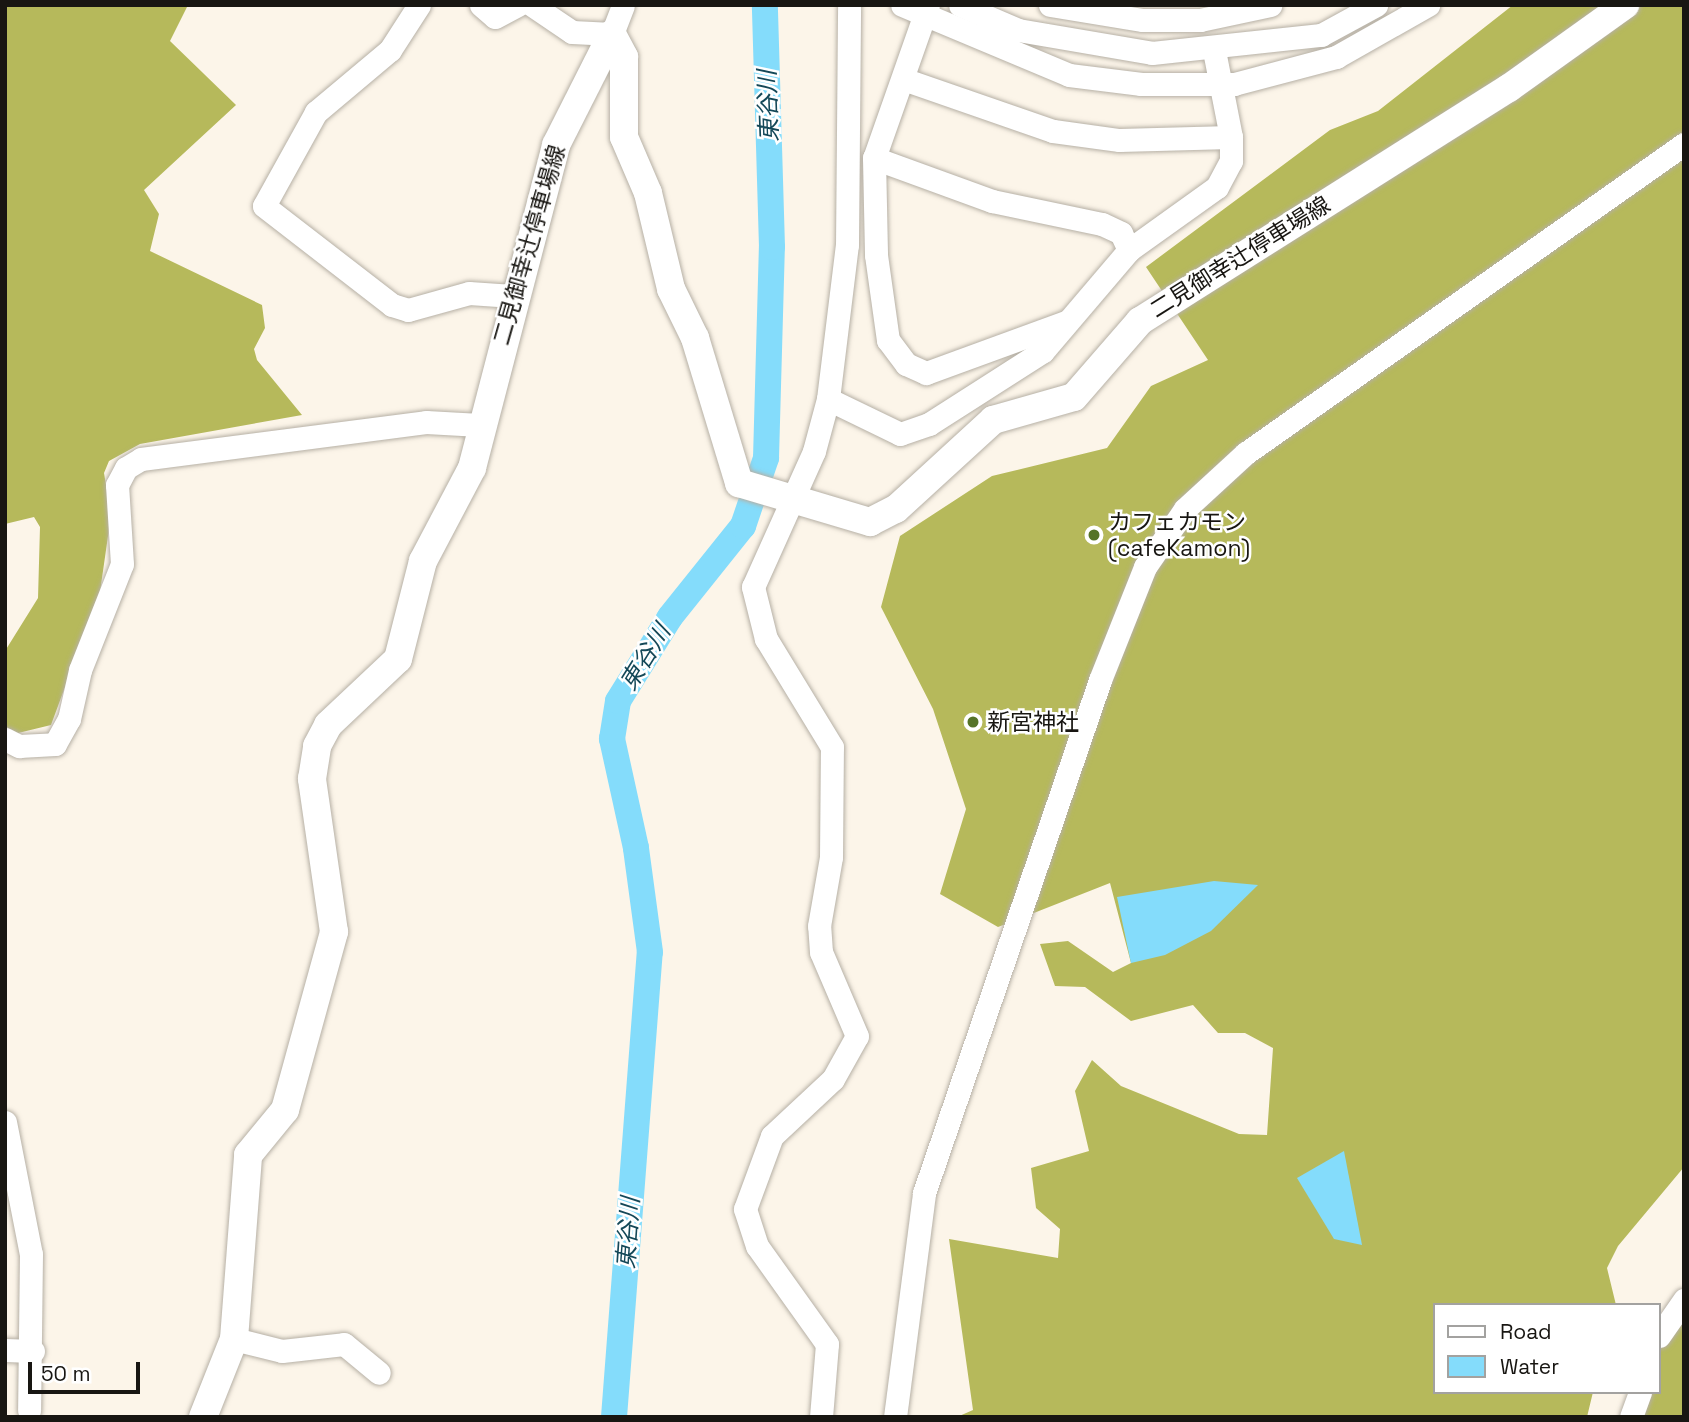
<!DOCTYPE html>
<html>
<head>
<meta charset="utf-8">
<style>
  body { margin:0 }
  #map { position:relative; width:1689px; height:1422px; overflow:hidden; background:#fcf5e9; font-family:"Space Grotesk","Noto Sans JP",sans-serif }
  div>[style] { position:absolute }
  .forest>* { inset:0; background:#b6b95b }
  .water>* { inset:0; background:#84dcfb }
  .river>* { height:26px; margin:-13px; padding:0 13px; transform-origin:13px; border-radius:13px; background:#84dcfb }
  .roads { filter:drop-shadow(0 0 2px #b6b0a5) drop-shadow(0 0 2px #b6b0a5) }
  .minor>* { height:23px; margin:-11.5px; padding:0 11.5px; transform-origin:11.5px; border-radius:11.5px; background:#fff }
  .major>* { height:28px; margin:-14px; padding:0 14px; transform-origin:14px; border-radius:14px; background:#fff }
  .dots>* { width:19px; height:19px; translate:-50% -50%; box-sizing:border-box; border:4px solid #fff; border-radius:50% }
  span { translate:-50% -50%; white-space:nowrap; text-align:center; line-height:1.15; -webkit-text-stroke:5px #fff; paint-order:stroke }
  .street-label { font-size:23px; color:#181612 }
  .poi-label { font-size:23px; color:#181612 }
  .left { translate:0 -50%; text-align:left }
  .water-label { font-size:24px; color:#144858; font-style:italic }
  .frame { position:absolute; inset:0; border:7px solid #181612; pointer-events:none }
  .legend { position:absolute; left:1433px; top:1303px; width:228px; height:91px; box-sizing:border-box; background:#fff; border:2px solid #a3a2a0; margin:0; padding:9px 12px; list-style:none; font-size:21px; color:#181612 }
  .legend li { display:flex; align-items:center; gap:14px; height:35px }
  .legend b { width:35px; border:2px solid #a3a2a0 }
  .scale { position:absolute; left:28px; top:1362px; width:112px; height:32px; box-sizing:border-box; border:4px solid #181612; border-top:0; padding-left:9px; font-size:21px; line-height:24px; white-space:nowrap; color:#181612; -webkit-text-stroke:5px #fff; paint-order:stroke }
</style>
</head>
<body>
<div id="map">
  <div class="forest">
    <i style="clip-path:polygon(5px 5px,188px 5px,170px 41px,236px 105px,144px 190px,159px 214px,150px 251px,262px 305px,265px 328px,254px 349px,257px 360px,302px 415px,140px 444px,109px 461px,104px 473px,111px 515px,100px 592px,51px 725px,14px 734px,5px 725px,5px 651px,38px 598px,40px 527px,34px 517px,5px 524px)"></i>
    <i style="clip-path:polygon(1513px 5px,1684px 5px,1684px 1167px,1618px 1246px,1607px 1268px,1616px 1305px,1435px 1305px,1435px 1392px,1593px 1392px,1587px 1417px,957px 1417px,973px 1410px,949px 1239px,1058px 1258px,1060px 1229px,1036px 1208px,1031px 1168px,1089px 1151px,1075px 1091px,1092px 1060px,1121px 1086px,1239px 1134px,1267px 1135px,1273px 1048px,1245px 1033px,1218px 1033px,1193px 1005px,1131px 1021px,1085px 987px,1055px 986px,1040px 944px,1068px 941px,1113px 972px,1131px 963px,1110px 883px,998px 927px,940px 894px,966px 809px,933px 709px,881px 607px,900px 536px,992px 476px,1107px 448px,1151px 386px,1208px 360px,1146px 267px,1330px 130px,1378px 111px)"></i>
    <i style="clip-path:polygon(1684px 1287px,1684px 1417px,1624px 1417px,1634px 1392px,1659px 1392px,1659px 1317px)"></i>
  </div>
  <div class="water">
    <i style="clip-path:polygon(1214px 881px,1258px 885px,1211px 931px,1165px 955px,1131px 963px,1117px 897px)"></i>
    <i style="clip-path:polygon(1344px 1151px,1362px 1245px,1334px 1239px,1297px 1178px)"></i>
  </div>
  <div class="river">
    <i style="left:614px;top:1417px;width:466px;rotate:-85.6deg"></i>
    <i style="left:650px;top:952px;width:105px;rotate:-97.7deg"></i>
    <i style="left:636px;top:848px;width:112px;rotate:-102.4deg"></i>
    <i style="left:612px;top:739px;width:38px;rotate:-81deg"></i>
    <i style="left:618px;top:701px;width:99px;rotate:-58.2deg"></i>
    <i style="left:670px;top:617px;width:117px;rotate:-51.3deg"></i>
    <i style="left:743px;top:526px;width:72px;rotate:-71.3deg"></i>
    <i style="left:766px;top:458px;width:211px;rotate:-88.4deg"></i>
    <i style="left:772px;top:247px;width:242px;rotate:-91.7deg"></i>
  </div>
  <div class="roads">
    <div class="minor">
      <i style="left:419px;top:5px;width:54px;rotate:122.8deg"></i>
      <i style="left:390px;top:50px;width:97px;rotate:140deg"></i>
      <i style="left:316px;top:112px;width:107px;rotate:119deg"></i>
      <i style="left:264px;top:206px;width:162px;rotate:37.7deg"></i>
      <i style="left:392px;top:305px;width:17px;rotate:17deg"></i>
      <i style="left:408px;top:310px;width:63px;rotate:-15.6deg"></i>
      <i style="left:469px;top:293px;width:44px;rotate:3.9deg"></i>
      <i style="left:481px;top:5px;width:18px;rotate:41deg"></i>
      <i style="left:495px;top:17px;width:26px;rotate:-28deg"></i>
      <i style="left:532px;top:5px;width:48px;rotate:34deg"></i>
      <i style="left:572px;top:32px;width:40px;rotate:2.9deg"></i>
      <i style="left:612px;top:34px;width:31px;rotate:-69deg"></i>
      <i style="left:902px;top:5px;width:181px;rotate:22.7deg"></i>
      <i style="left:1069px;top:75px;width:73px;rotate:7.1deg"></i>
      <i style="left:1141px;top:84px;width:93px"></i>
      <i style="left:1234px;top:84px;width:106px;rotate:-14.8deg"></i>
      <i style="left:1336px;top:57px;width:106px;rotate:-29.5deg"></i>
      <i style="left:928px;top:5px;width:162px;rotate:109.4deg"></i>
      <i style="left:874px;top:158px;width:97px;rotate:88.8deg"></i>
      <i style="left:876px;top:255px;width:86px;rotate:82deg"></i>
      <i style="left:888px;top:340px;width:30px;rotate:53deg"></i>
      <i style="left:906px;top:364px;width:22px;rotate:24deg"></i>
      <i style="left:926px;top:373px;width:148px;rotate:-20.1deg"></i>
      <i style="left:960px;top:5px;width:63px;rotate:23.3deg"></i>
      <i style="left:1018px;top:30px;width:136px;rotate:9.7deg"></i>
      <i style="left:1152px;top:53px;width:170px;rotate:-6.1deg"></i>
      <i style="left:1321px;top:35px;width:63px;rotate:-28.6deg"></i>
      <i style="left:1050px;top:5px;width:94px;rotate:9.2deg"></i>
      <i style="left:1143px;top:20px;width:57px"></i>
      <i style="left:1200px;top:20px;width:72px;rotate:-12.1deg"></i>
      <i style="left:903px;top:79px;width:159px;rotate:19.1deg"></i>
      <i style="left:1053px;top:131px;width:67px;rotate:7.8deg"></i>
      <i style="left:1119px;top:140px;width:112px;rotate:-1.5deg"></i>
      <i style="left:874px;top:158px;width:126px;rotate:20deg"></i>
      <i style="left:992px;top:201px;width:112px;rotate:11.8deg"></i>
      <i style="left:1102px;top:224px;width:21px;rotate:25deg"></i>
      <i style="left:1121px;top:233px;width:19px;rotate:65deg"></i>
      <i style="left:828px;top:399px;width:80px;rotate:25.9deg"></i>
      <i style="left:900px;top:434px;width:31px;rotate:-19deg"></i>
      <i style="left:929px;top:424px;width:135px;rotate:-32.6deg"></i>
      <i style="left:1043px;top:351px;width:133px;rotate:-49.6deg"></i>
      <i style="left:1129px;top:250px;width:108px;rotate:-35.6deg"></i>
      <i style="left:1217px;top:187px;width:30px;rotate:-62deg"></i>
      <i style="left:1231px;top:161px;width:24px;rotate:-90deg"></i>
      <i style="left:1231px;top:137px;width:89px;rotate:-101.1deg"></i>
      <i style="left:5px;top:739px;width:16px;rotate:27deg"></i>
      <i style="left:19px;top:746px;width:36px;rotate:-3deg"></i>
      <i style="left:55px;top:744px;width:29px;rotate:-61deg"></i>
      <i style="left:69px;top:719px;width:50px;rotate:-77.3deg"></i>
      <i style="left:80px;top:670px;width:114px;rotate:-68.4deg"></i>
      <i style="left:122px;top:564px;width:79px;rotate:-93.6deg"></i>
      <i style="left:117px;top:485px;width:19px;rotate:-62deg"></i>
      <i style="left:126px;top:468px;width:17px;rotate:-31deg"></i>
      <i style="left:141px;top:459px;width:287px;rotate:-7.4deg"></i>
      <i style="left:426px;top:422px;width:54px;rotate:3.2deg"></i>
      <i style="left:5px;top:1122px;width:135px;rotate:78.9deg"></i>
      <i style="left:31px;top:1254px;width:156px;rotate:90.7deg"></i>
      <i style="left:1659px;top:1336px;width:44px;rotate:-55.2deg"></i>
      <i style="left:234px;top:1339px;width:49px;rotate:14deg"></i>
      <i style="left:282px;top:1351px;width:62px;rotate:-6.4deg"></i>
      <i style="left:344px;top:1344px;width:45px;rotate:39.6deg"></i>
      <i style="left:5px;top:1350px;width:28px;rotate:2deg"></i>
      <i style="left:821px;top:1417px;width:73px;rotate:-85.3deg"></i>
      <i style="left:827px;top:1344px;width:120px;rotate:-125.5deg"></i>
      <i style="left:757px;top:1246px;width:39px;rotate:-108deg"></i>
      <i style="left:745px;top:1209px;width:78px;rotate:-69.7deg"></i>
      <i style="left:772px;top:1136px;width:83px;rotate:-43.1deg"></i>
      <i style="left:833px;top:1079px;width:49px;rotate:-60.8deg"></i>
      <i style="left:857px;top:1036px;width:91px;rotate:-113.2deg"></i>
      <i style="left:821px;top:952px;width:26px;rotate:-94deg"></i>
      <i style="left:819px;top:926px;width:70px;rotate:-80.1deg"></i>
      <i style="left:831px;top:857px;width:110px;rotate:-89.5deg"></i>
      <i style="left:832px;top:747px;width:127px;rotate:-121.4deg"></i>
      <i style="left:766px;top:639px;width:54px;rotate:-104deg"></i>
      <i style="left:753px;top:587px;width:149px;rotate:-65.8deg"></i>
      <i style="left:814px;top:451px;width:54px;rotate:-74.9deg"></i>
      <i style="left:828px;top:399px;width:155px;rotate:-83deg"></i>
      <i style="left:847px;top:245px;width:240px;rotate:-89.5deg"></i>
      <i style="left:895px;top:1417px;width:226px;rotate:-82.6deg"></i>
      <i style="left:924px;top:1193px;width:542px;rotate:-71.06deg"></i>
      <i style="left:1100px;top:680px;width:122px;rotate:-68.3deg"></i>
      <i style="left:1145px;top:567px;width:70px;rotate:-55.4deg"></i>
      <i style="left:1185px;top:509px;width:83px;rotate:-42.6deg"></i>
      <i style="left:1246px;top:453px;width:536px;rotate:-35.2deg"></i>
      <i style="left:1631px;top:1417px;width:27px;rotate:-70deg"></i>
    </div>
    <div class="major">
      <i style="left:612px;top:34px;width:26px;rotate:62deg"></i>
      <i style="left:624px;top:57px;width:80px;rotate:90deg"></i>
      <i style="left:624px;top:137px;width:61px;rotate:66.8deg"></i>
      <i style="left:648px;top:193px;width:99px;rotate:76.5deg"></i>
      <i style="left:671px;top:289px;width:55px;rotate:63.9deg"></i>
      <i style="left:695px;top:338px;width:152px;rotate:73.1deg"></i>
      <i style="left:739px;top:483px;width:137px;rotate:16.6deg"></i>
      <i style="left:870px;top:522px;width:29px;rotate:-27deg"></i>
      <i style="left:896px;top:509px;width:132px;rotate:-42.5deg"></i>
      <i style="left:993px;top:420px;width:84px;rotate:-15.9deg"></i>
      <i style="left:1074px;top:397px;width:101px;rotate:-49deg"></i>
      <i style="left:1140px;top:321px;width:436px;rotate:-32.3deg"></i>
      <i style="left:1509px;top:88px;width:143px;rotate:-35.6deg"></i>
      <i style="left:203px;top:1417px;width:84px;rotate:-68.3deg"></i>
      <i style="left:234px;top:1339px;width:185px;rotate:-85.6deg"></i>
      <i style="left:248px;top:1155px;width:58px;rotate:-50.6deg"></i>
      <i style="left:285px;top:1110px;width:185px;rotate:-74.6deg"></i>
      <i style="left:334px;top:932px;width:155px;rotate:-98.2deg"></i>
      <i style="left:312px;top:779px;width:33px;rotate:-81deg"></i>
      <i style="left:317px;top:746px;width:24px;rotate:-62deg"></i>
      <i style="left:328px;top:725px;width:96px;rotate:-43.3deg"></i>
      <i style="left:398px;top:659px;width:101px;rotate:-75.7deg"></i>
      <i style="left:423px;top:561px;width:105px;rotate:-62.2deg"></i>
      <i style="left:472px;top:468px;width:334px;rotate:-75.4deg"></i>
      <i style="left:556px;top:145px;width:124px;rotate:-63.2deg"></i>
    </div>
  </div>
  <div class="dots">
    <i style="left:1094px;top:535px;background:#557328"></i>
    <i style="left:973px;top:722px;background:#557328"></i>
  </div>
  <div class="street-label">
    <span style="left:529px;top:245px;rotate:-74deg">二見御幸辻停車場線</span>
    <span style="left:1240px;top:257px;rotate:-32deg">二見御幸辻停車場線</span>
  </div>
  <div class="poi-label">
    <span class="left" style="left:1108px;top:535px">カフェカモン<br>(cafeKamon)</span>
    <span class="left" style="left:987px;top:722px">新宮神社</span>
  </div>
  <div class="water-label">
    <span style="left:768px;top:106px;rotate:-92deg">東谷川</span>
    <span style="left:645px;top:657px;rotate:-58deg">東谷川</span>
    <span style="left:628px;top:1233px;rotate:-86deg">東谷川</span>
  </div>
  <div class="frame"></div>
  <ul class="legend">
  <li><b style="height:9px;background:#fff"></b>Road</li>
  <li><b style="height:19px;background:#84dcfb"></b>Water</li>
  </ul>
  <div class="scale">50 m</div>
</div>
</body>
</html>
